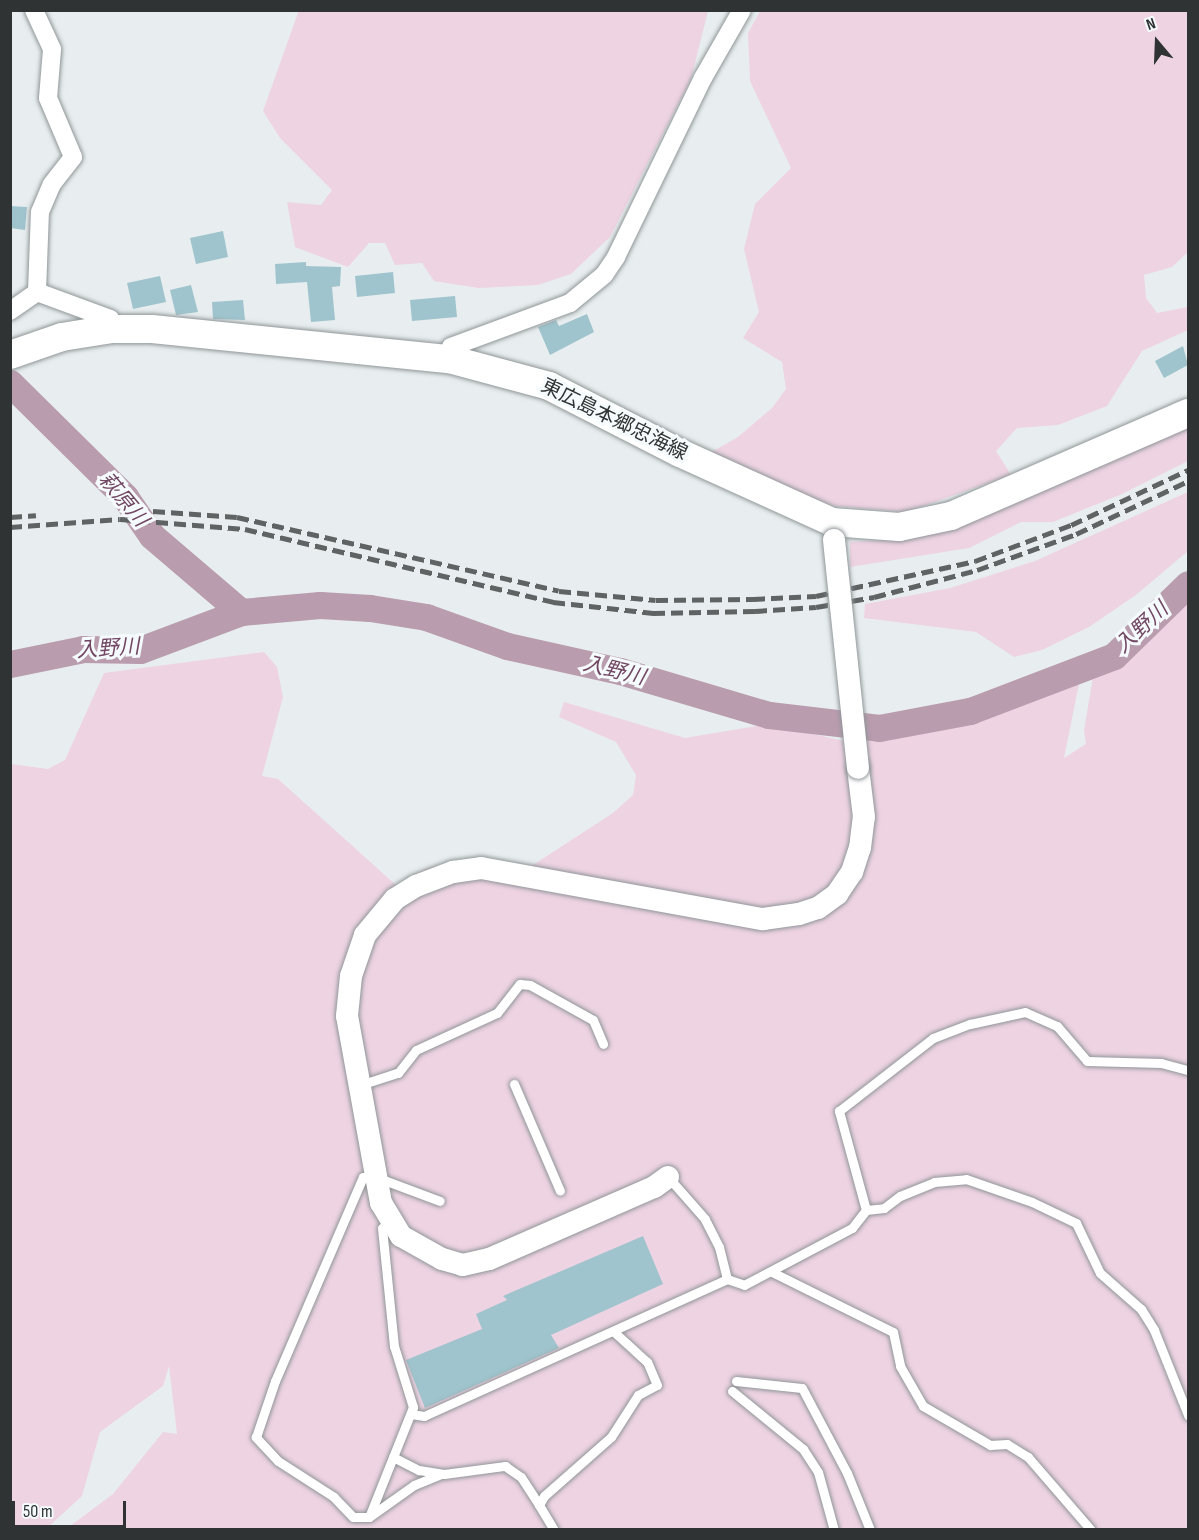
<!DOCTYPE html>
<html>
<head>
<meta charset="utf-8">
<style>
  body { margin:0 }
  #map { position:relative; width:1199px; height:1540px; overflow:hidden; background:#e8eeef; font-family:"Sofia Sans Condensed","Noto Sans JP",sans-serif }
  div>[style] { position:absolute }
  .green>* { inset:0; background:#eed3e3 }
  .river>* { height:27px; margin:-13.5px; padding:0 13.5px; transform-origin:13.5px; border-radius:13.5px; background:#b99cae }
  .building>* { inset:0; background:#9fc4cd }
  .roads { filter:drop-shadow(0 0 2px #909698) drop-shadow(0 0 2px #909698) }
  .service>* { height:9px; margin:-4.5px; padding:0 4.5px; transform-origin:4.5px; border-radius:4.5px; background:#fff }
  .minor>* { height:18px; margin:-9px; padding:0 9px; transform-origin:9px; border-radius:9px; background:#fff }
  .tertiary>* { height:22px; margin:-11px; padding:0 11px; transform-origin:11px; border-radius:11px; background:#fff }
  .primary>* { height:28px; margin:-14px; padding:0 14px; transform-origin:14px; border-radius:14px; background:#fff }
  .rail>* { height:4.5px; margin-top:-2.25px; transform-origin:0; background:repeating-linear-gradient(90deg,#606364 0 12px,transparent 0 18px) }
  .bridges { filter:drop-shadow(0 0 2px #909698) drop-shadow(0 0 2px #909698) }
  .tertiary-bridge>* { height:22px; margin:-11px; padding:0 11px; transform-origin:11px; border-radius:11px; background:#fff }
  span { translate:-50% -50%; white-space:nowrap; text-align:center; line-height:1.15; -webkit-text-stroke:6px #f5fbfd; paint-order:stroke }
  .street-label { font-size:20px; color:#303333 }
  .water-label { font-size:21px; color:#724763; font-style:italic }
  .frame { position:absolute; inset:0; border:12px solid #303333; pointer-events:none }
  .north { position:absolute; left:1127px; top:12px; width:60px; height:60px; -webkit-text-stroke:4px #f5fbfd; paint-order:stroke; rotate:341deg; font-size:16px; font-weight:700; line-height:24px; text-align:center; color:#303333 }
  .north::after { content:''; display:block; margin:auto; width:21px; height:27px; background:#303333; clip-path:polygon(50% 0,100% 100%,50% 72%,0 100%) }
  .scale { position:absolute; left:12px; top:1501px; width:114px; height:27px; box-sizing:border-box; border:3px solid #303333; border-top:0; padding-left:8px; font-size:18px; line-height:21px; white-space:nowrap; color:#303333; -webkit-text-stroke:4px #f5fbfd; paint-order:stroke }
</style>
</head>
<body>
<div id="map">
  <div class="green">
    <i style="clip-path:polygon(299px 10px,708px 10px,708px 11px,691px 79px,610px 237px,571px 274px,538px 285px,478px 288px,434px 281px,422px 263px,395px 265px,385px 243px,369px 243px,348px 267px,295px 247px,287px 202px,321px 205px,332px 190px,280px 138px,263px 111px)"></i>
    <i style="clip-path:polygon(760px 11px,1188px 11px,1188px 252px,1172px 267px,1144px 275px,1146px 298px,1157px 313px,1188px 307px,1188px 330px,1142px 351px,1107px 406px,1058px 425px,1017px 428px,996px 451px,1011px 475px,906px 512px,835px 506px,792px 493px,710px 453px,738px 437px,772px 408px,786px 389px,782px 362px,743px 338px,759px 312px,744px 249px,755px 204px,791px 168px,750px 81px,748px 33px)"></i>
    <i style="clip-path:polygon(1188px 423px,1188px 461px,1122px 494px,1053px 522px,1021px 522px,969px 548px,850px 567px,850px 542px,904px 539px)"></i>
    <i style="clip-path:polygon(1188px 492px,1188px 551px,1136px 595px,1089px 627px,1042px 650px,1014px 657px,976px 632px,864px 618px,865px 604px,950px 588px,1035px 561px)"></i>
    <i style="clip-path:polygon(1188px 590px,1188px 1529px,66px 1529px,113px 1494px,163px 1432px,177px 1434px,169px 1366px,163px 1386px,100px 1432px,82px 1496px,46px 1529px,11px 1530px,11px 764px,48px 769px,65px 760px,104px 673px,264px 652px,277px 667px,283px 697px,262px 776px,278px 779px,397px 886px,425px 869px,464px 859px,530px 867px,613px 813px,633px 795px,636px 775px,616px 742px,559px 717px,564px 702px,685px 738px,769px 724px,844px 741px,856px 835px,851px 858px,871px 854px,866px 734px,944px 728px,1080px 679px,1064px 758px,1086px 744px,1084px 730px,1093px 677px,1141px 650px,1145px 631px,1167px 605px)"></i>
  </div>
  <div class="river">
    <i style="left:10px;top:383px;width:162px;rotate:44.7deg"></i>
    <i style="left:125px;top:497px;width:47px;rotate:55.3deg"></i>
    <i style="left:152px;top:536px;width:117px;rotate:40.5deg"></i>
    <i style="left:10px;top:664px;width:75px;rotate:-11.6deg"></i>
    <i style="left:83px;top:649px;width:57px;rotate:1deg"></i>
    <i style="left:140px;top:650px;width:108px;rotate:-20.6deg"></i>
    <i style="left:241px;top:612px;width:79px;rotate:-5.1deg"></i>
    <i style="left:320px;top:605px;width:50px;rotate:3.4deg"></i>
    <i style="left:370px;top:608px;width:57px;rotate:9.1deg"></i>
    <i style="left:426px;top:617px;width:86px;rotate:19.7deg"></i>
    <i style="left:507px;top:646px;width:116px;rotate:12.5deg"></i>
    <i style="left:620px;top:671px;width:155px;rotate:16.5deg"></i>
    <i style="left:769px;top:715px;width:111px;rotate:6.7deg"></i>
    <i style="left:879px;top:728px;width:93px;rotate:-10.6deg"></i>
    <i style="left:970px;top:711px;width:154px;rotate:-20.9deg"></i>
    <i style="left:1114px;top:656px;width:103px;rotate:-44.2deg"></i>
  </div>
  <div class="building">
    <i style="clip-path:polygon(10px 206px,27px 207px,25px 230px,10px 228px)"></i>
    <i style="clip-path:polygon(223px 231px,228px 257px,196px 264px,190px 238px)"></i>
    <i style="clip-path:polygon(306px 262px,306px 266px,341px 267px,340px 286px,332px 287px,335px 320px,311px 322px,307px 282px,276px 284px,275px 264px)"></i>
    <i style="clip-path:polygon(393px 272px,395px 293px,357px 297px,355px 276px)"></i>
    <i style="clip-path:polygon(160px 276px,166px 302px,133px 309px,127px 283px)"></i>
    <i style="clip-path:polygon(191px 285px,198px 312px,176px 315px,170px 290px)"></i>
    <i style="clip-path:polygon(455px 296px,457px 317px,412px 321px,410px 300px)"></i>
    <i style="clip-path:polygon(243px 300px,245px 320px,213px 319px,212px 302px)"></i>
    <i style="clip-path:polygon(587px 314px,594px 332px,550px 355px,538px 327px,556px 320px,559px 326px)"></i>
    <i style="clip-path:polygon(1183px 346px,1188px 365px,1164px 378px,1155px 361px)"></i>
    <i style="clip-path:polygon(643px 1236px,663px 1284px,551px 1335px,559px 1348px,425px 1408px,406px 1360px,482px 1329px,476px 1314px,507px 1300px,503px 1296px)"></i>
  </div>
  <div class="roads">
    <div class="service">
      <i style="left:514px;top:1084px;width:116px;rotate:66.7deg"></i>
      <i style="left:360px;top:1085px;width:40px;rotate:-18deg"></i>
      <i style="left:398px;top:1073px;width:29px;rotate:-52deg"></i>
      <i style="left:416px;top:1050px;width:89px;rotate:-24.6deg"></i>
      <i style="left:497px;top:1013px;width:37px;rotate:-52deg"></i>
      <i style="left:520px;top:984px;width:10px;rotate:6deg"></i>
      <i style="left:530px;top:985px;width:72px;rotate:29.1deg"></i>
      <i style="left:593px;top:1020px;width:26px;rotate:67deg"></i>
      <i style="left:866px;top:1210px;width:18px;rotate:-6deg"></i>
      <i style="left:884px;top:1208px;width:20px;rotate:-37deg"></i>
      <i style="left:900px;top:1196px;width:37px;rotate:-22deg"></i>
      <i style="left:934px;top:1182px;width:32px;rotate:-5deg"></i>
      <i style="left:966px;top:1179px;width:70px;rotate:19.2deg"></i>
      <i style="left:1032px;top:1202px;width:49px;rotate:25.5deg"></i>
      <i style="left:1076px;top:1223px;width:55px;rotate:64.4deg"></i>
      <i style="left:1100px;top:1273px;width:55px;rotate:41.3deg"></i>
      <i style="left:1141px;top:1309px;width:25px;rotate:58deg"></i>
      <i style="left:1154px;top:1330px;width:92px;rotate:68.2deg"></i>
      <i style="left:390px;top:1222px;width:10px;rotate:143deg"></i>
      <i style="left:382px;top:1228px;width:119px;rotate:84.2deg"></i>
      <i style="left:394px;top:1346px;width:64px;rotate:72.7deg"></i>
      <i style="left:413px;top:1407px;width:118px;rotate:111.8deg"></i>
      <i style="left:369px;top:1517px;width:16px;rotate:180deg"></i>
      <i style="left:353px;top:1517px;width:28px;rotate:-134deg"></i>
      <i style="left:334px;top:1497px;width:67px;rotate:-147.3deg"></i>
      <i style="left:278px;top:1461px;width:33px;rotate:-133deg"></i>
      <i style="left:256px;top:1437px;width:59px;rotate:-71.3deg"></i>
      <i style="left:275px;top:1381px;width:222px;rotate:-66.7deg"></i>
      <i style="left:363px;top:1177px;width:13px"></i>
      <i style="left:376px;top:1177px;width:68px;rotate:20.6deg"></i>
      <i style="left:772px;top:1272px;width:135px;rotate:26.4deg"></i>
      <i style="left:893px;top:1332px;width:35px;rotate:78deg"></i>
      <i style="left:900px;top:1366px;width:46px;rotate:60.1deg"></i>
      <i style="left:923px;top:1406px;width:78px;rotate:30.2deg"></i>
      <i style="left:990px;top:1445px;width:17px;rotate:-3deg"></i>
      <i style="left:1007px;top:1444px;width:25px;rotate:32deg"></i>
      <i style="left:1028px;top:1457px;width:96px;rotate:49.2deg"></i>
      <i style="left:727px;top:1279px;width:18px;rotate:19deg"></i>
      <i style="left:744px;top:1285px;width:122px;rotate:-27.8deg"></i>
      <i style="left:852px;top:1228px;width:23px;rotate:-52deg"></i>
      <i style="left:866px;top:1210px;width:103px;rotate:-105.3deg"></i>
      <i style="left:839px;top:1111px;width:119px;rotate:-37.8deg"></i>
      <i style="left:933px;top:1038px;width:40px;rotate:-21deg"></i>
      <i style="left:970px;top:1024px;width:56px;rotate:-12.3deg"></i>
      <i style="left:1025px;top:1012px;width:35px;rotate:24deg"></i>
      <i style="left:1057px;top:1026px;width:46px;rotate:49.4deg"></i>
      <i style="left:1087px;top:1061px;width:74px;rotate:1.5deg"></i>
      <i style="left:1161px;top:1063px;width:28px;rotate:15deg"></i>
      <i style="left:736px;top:1381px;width:66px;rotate:6.1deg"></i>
      <i style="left:802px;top:1388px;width:96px;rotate:62.1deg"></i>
      <i style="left:847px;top:1473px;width:61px;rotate:68deg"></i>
      <i style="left:732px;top:1391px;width:92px;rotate:39.2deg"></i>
      <i style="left:803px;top:1449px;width:27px;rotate:57deg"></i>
      <i style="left:818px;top:1472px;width:60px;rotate:74.6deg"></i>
      <i style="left:411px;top:1414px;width:13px;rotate:9deg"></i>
      <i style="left:424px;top:1416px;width:333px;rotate:-24.3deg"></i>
      <i style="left:727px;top:1279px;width:33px;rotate:-104deg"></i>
      <i style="left:719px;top:1247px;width:31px;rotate:-117deg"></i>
      <i style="left:705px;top:1219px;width:55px;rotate:-131.3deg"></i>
      <i style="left:393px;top:1457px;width:29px;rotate:27deg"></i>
      <i style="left:419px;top:1470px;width:25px;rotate:9deg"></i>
      <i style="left:444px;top:1474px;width:62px;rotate:-7.5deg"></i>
      <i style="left:505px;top:1466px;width:19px;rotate:35deg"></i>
      <i style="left:521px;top:1477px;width:33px;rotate:57deg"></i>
      <i style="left:369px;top:1517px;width:55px;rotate:-35.4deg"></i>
      <i style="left:414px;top:1485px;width:29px;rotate:-22deg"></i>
      <i style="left:554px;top:1530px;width:29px;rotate:-121deg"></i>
      <i style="left:539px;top:1505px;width:10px;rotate:-61deg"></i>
      <i style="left:544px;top:1496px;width:89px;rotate:-41.4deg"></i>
      <i style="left:611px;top:1437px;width:50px;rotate:-57.3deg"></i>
      <i style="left:638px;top:1395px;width:21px;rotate:-28deg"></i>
      <i style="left:657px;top:1385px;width:25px;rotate:-113deg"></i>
      <i style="left:647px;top:1362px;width:46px;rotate:-137.6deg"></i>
    </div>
    <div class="minor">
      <i style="left:37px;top:292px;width:78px;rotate:20.3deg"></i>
      <i style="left:110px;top:319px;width:10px;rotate:79deg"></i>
      <i style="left:10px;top:311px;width:33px;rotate:-35deg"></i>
      <i style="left:37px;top:292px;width:80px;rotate:-87.9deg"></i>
      <i style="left:40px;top:212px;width:30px;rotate:-67deg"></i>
      <i style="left:52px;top:184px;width:34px;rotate:-52deg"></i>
      <i style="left:73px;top:157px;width:64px;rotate:-113deg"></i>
      <i style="left:48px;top:98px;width:49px;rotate:-85.3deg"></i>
      <i style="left:52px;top:49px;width:43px;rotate:-114.8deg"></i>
      <i style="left:449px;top:359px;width:12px;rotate:-81deg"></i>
      <i style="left:451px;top:347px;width:127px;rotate:-20.3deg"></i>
      <i style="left:570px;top:303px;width:44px;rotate:-39.5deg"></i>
      <i style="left:604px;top:275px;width:22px;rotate:-56deg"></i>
      <i style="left:616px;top:257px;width:199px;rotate:-64.1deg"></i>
      <i style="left:703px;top:78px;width:78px;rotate:-60.2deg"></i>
    </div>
    <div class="tertiary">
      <i style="left:668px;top:1177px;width:17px;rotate:144deg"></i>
      <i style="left:654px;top:1187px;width:180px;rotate:156.4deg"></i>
      <i style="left:489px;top:1259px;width:27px;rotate:167deg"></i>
      <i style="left:463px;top:1265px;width:22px;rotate:-164deg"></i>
      <i style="left:442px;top:1259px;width:47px;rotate:-150.7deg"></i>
      <i style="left:401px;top:1236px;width:39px;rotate:-121deg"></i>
      <i style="left:381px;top:1203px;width:190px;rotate:-100.3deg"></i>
      <i style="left:347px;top:1016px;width:40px;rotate:-84.3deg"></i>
      <i style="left:351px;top:976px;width:43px;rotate:-71.1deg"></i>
      <i style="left:365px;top:935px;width:47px;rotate:-50.2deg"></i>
      <i style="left:395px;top:899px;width:25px;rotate:-32deg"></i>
      <i style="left:416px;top:886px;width:40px;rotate:-21deg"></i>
      <i style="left:453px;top:872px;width:28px;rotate:-8deg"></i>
      <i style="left:481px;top:868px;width:287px;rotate:10.3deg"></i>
      <i style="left:763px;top:919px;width:36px;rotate:-8deg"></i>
      <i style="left:799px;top:914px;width:20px;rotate:-18deg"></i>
      <i style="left:818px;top:908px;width:24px;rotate:-36deg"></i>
      <i style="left:837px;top:894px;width:27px;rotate:-56deg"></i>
      <i style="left:852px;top:872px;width:25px;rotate:-72deg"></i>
      <i style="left:860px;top:848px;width:31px;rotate:-83deg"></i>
      <i style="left:864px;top:817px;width:49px;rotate:-97deg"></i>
    </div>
    <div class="primary">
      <i style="left:10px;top:355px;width:55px;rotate:-19.1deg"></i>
      <i style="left:62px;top:337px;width:51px;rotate:-9.1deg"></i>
      <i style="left:112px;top:329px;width:40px"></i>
      <i style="left:152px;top:329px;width:299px;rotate:5.8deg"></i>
      <i style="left:449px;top:359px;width:104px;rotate:15.1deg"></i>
      <i style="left:549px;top:386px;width:147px;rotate:27.1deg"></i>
      <i style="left:680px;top:453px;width:167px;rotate:24.4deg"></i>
      <i style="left:832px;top:522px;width:67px;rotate:4.3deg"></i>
      <i style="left:899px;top:527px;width:53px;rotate:-11.9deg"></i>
      <i style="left:951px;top:516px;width:258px;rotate:-23.5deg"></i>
    </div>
  </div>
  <div class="rail">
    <i style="left:153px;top:511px;width:84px;rotate:4.1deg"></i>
    <i style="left:237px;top:517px;width:330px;rotate:12.9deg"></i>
    <i style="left:559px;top:591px;width:97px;rotate:5.3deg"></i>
    <i style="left:656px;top:600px;width:97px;rotate:-0.6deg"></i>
    <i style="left:753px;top:599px;width:63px;rotate:-2.7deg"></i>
    <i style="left:816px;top:596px;width:163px;rotate:-12.4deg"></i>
    <i style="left:975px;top:561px;width:103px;rotate:-20.6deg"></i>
    <i style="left:1071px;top:525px;width:129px;rotate:-25.2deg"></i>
    <i style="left:10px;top:517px;width:26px;rotate:-4deg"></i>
    <i style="left:10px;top:527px;width:110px;rotate:-4.2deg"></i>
    <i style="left:120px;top:519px;width:125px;rotate:4.6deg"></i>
    <i style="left:245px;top:529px;width:317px;rotate:13.3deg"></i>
    <i style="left:553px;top:602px;width:101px;rotate:6.3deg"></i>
    <i style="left:653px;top:613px;width:102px;rotate:-1.1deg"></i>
    <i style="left:755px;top:611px;width:61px;rotate:-3.8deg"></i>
    <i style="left:816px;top:607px;width:59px;rotate:-9.8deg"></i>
    <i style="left:874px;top:597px;width:106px;rotate:-14.7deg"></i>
    <i style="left:977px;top:570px;width:105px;rotate:-20deg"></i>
    <i style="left:1076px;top:534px;width:124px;rotate:-25.3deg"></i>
  </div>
  <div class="bridges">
    <div class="tertiary-bridge">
      <i style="left:834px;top:540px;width:229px;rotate:84deg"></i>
    </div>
  </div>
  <div class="street-label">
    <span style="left:614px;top:420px;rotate:26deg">東広島本郷忠海線</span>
  </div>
  <div class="water-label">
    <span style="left:123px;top:500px;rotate:50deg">萩原川</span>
    <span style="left:1142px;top:628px;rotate:-43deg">入野川</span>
    <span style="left:108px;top:649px;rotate:-4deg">入野川</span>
    <span style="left:614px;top:671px;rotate:14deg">入野川</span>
  </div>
  <div class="frame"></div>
  <div class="north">N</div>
  <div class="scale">50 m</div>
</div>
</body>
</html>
